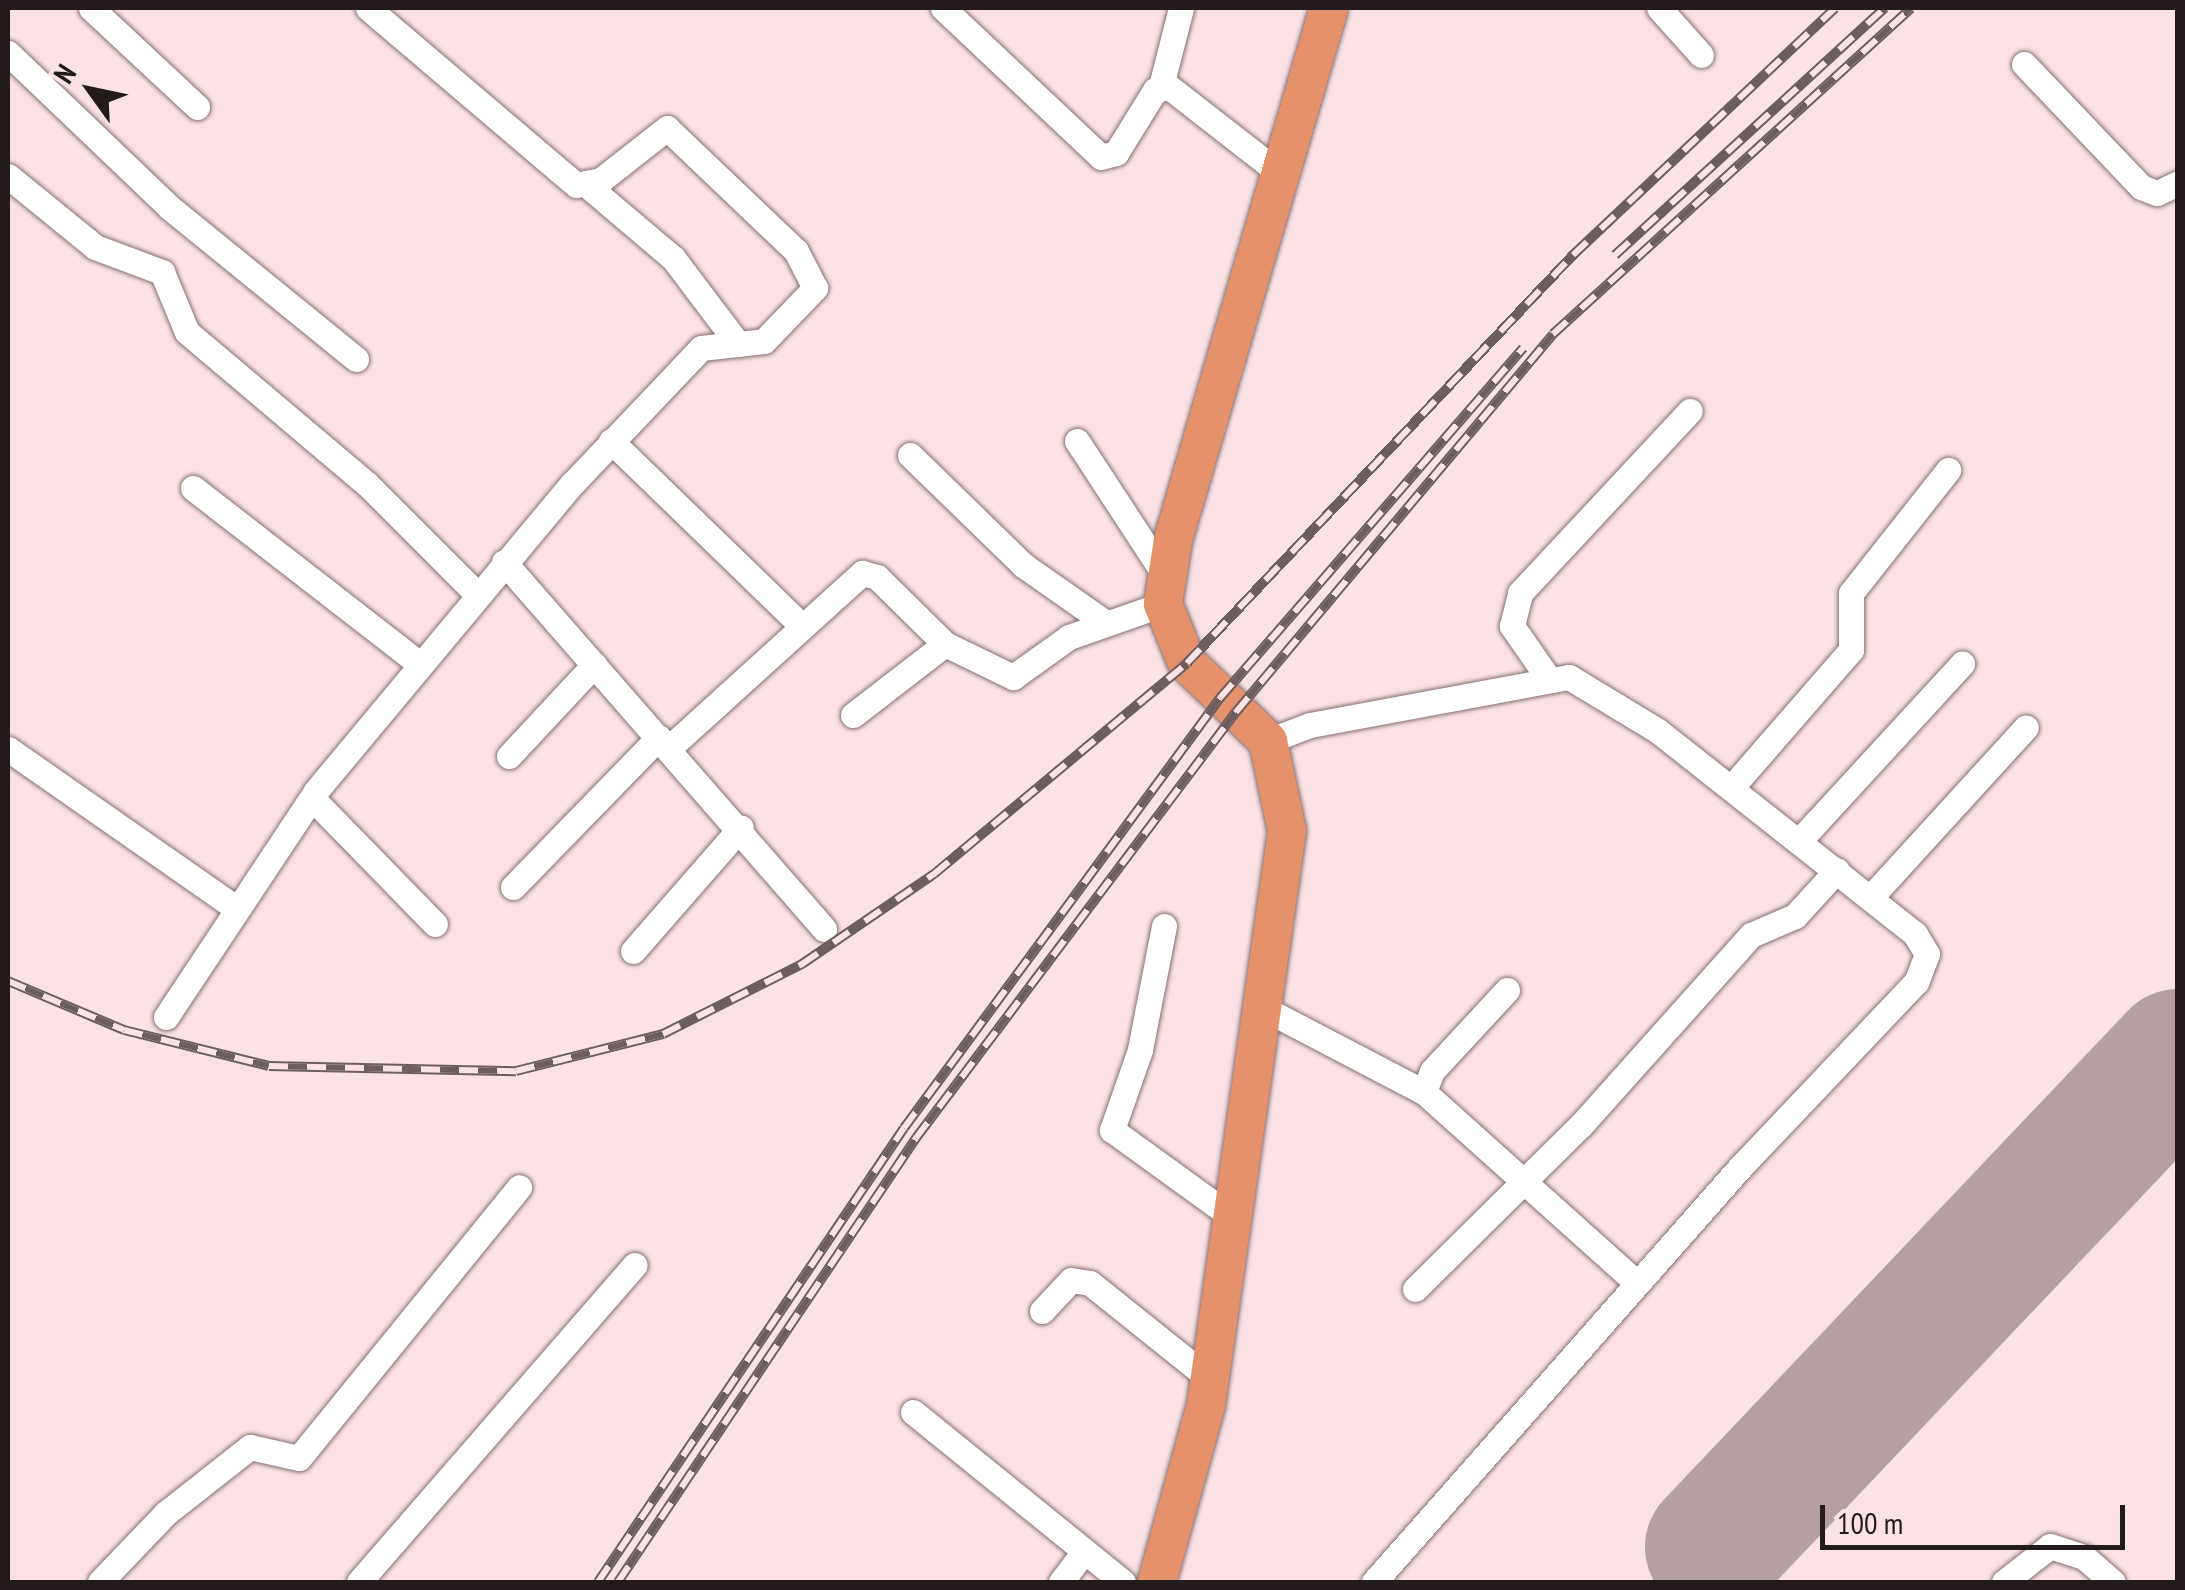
<!DOCTYPE html>
<html>
<head>
<meta charset="utf-8">
<style>
  body { margin:0 }
  #map { position:relative; width:2185px; height:1590px; overflow:hidden; background:#fbe3e5; font-family:"PT Sans Narrow",sans-serif }
  div>[style] { position:absolute }
  .runway>* { height:138px; margin:-69px; padding:0 69px; transform-origin:69px; border-radius:69px; background:#b4a0a2 }
  .roads { filter:drop-shadow(0 0 2px #846f71) drop-shadow(0 0 2px #846f71) }
  .minor>* { height:25px; margin:-12.5px; padding:0 12.5px; transform-origin:12.5px; border-radius:12.5px; background:#fff }
  .highway>* { height:38px; margin:-19px; padding:0 19px; transform-origin:19px; border-radius:19px; background:#e5916b }
  .rail>* { height:10px; margin-top:-5px; transform-origin:0; background:repeating-linear-gradient(90deg,#fbe3e5 0 19px,#6c5e5f 0 38px); box-sizing:border-box; border-block:2px solid #6c5e5f }
  span { translate:-50% -50%; white-space:nowrap; text-align:center; line-height:1.15; -webkit-text-stroke:10px #fbe3e5; paint-order:stroke }
  .frame { position:absolute; inset:0; border:10px solid #231b1b; pointer-events:none }
  .north { position:absolute; left:40px; top:40px; width:100px; height:100px; -webkit-text-stroke:8px #fbe3e5; paint-order:stroke; rotate:303deg; font-size:28px; font-weight:700; line-height:40px; text-align:center; color:#231b1b }
  .north::after { content:''; display:block; margin:auto; width:35px; height:45px; background:#231b1b; clip-path:polygon(50% 0,100% 100%,50% 72%,0 100%) }
  .scale { position:absolute; left:1820px; top:1505px; width:305px; height:45px; box-sizing:border-box; border:5px solid #231b1b; border-top:0; padding-left:12px; font-size:30px; line-height:35px; white-space:nowrap; color:#231b1b; -webkit-text-stroke:8px #fbe3e5; paint-order:stroke }
</style>
</head>
<body>
<div id="map">
  <div class="runway">
    <i style="left:1714px;top:1547px;width:674px;rotate:-46.5deg"></i>
  </div>
  <div class="roads">
    <div class="minor">
      <i style="left:91px;top:8px;width:145px;rotate:43deg"></i>
      <i style="left:943px;top:8px;width:217px;rotate:43.3deg"></i>
      <i style="left:1101px;top:157px;width:16px;rotate:-15deg"></i>
      <i style="left:1116px;top:153px;width:74px;rotate:-58.2deg"></i>
      <i style="left:1155px;top:90px;width:14px;rotate:-12deg"></i>
      <i style="left:1169px;top:87px;width:143px;rotate:37.9deg"></i>
      <i style="left:1659px;top:8px;width:63px;rotate:48.2deg"></i>
      <i style="left:8px;top:53px;width:223px;rotate:43.7deg"></i>
      <i style="left:169px;top:207px;width:241px;rotate:39.1deg"></i>
      <i style="left:2024px;top:64px;width:170px;rotate:46.4deg"></i>
      <i style="left:2141px;top:187px;width:17px;rotate:21deg"></i>
      <i style="left:2157px;top:193px;width:23px;rotate:-25deg"></i>
      <i style="left:1161px;top:86px;width:81px;rotate:-75.6deg"></i>
      <i style="left:8px;top:176px;width:112px;rotate:39.2deg"></i>
      <i style="left:95px;top:247px;width:72px;rotate:20.5deg"></i>
      <i style="left:162px;top:272px;width:65px;rotate:67.4deg"></i>
      <i style="left:187px;top:332px;width:236px;rotate:40.2deg"></i>
      <i style="left:367px;top:484px;width:156px;rotate:45deg"></i>
      <i style="left:588px;top:186px;width:111px;rotate:40.3deg"></i>
      <i style="left:673px;top:258px;width:108px;rotate:52.9deg"></i>
      <i style="left:611px;top:441px;width:266px;rotate:44.1deg"></i>
      <i style="left:1077px;top:441px;width:163px;rotate:56.8deg"></i>
      <i style="left:910px;top:455px;width:158px;rotate:44.2deg"></i>
      <i style="left:1023px;top:565px;width:98px;rotate:35deg"></i>
      <i style="left:193px;top:488px;width:286px;rotate:37.8deg"></i>
      <i style="left:504px;top:562px;width:487px;rotate:48.9deg"></i>
      <i style="left:1546px;top:675px;width:60px;rotate:-124.8deg"></i>
      <i style="left:1512px;top:626px;width:34px;rotate:-76deg"></i>
      <i style="left:1520px;top:593px;width:249px;rotate:-47deg"></i>
      <i style="left:853px;top:715px;width:116px;rotate:-37.7deg"></i>
      <i style="left:945px;top:644px;width:76px;rotate:25.9deg"></i>
      <i style="left:1013px;top:677px;width:69px;rotate:-35.5deg"></i>
      <i style="left:1069px;top:637px;width:100px;rotate:-19.3deg"></i>
      <i style="left:1268px;top:741px;width:45px;rotate:-20.9deg"></i>
      <i style="left:1310px;top:725px;width:263px;rotate:-10.5deg"></i>
      <i style="left:1569px;top:677px;width:104px;rotate:31.2deg"></i>
      <i style="left:1658px;top:731px;width:328px;rotate:38.3deg"></i>
      <i style="left:1915px;top:934px;width:23px;rotate:59deg"></i>
      <i style="left:1927px;top:954px;width:30px;rotate:111deg"></i>
      <i style="left:1916px;top:982px;width:251px;rotate:133.5deg"></i>
      <i style="left:1743px;top:1164px;width:558px;rotate:131.44deg"></i>
      <i style="left:669px;top:748px;width:261px;rotate:-42.2deg"></i>
      <i style="left:862px;top:573px;width:16px;rotate:15deg"></i>
      <i style="left:877px;top:577px;width:95px;rotate:44.6deg"></i>
      <i style="left:8px;top:749px;width:278px;rotate:34.9deg"></i>
      <i style="left:509px;top:756px;width:125px;rotate:-47deg"></i>
      <i style="left:1731px;top:788px;width:183px;rotate:-49deg"></i>
      <i style="left:1851px;top:650px;width:57px;rotate:-90deg"></i>
      <i style="left:1851px;top:593px;width:157px;rotate:-51.7deg"></i>
      <i style="left:312px;top:798px;width:176px;rotate:45.7deg"></i>
      <i style="left:1799px;top:841px;width:241px;rotate:-47.4deg"></i>
      <i style="left:513px;top:887px;width:209px;rotate:-45.8deg"></i>
      <i style="left:1870px;top:898px;width:231px;rotate:-47.6deg"></i>
      <i style="left:1164px;top:926px;width:126px;rotate:101deg"></i>
      <i style="left:1140px;top:1050px;width:85px;rotate:109.3deg"></i>
      <i style="left:1112px;top:1130px;width:148px;rotate:35.9deg"></i>
      <i style="left:633px;top:951px;width:164px;rotate:-48.9deg"></i>
      <i style="left:1507px;top:990px;width:110px;rotate:132.8deg"></i>
      <i style="left:1432px;top:1071px;width:22px;rotate:111deg"></i>
      <i style="left:1424px;top:1092px;width:286px;rotate:41.9deg"></i>
      <i style="left:1263px;top:1008px;width:182px;rotate:27.6deg"></i>
      <i style="left:166px;top:1017px;width:271px;rotate:-56.4deg"></i>
      <i style="left:316px;top:791px;width:400px;rotate:-50.2deg"></i>
      <i style="left:572px;top:484px;width:187px;rotate:-46.5deg"></i>
      <i style="left:701px;top:348px;width:63px;rotate:-6.3deg"></i>
      <i style="left:764px;top:341px;width:74px;rotate:-46.1deg"></i>
      <i style="left:815px;top:288px;width:42px;rotate:-117.2deg"></i>
      <i style="left:796px;top:251px;width:178px;rotate:-136.4deg"></i>
      <i style="left:667px;top:128px;width:84px;rotate:141.8deg"></i>
      <i style="left:601px;top:180px;width:25px;rotate:169deg"></i>
      <i style="left:576px;top:185px;width:273px;rotate:-139.6deg"></i>
      <i style="left:1415px;top:1289px;width:233px;rotate:-44.7deg"></i>
      <i style="left:1581px;top:1125px;width:255px;rotate:-48.2deg"></i>
      <i style="left:1751px;top:935px;width:48px;rotate:-23.4deg"></i>
      <i style="left:1795px;top:916px;width:62px;rotate:-47.6deg"></i>
      <i style="left:1042px;top:1311px;width:42px;rotate:-46.9deg"></i>
      <i style="left:1071px;top:1280px;width:19px;rotate:9deg"></i>
      <i style="left:1090px;top:1283px;width:154px;rotate:38.7deg"></i>
      <i style="left:913px;top:1412px;width:270px;rotate:39deg"></i>
      <i style="left:100px;top:1582px;width:95px;rotate:-46.3deg"></i>
      <i style="left:166px;top:1513px;width:107px;rotate:-38.2deg"></i>
      <i style="left:250px;top:1447px;width:50px;rotate:12.7deg"></i>
      <i style="left:299px;top:1458px;width:349px;rotate:-50.9deg"></i>
      <i style="left:359px;top:1582px;width:420px;rotate:-49deg"></i>
      <i style="left:1061px;top:1582px;width:36px;rotate:-53deg"></i>
      <i style="left:2004px;top:1582px;width:58px;rotate:-38deg"></i>
      <i style="left:2050px;top:1546px;width:36px;rotate:18deg"></i>
      <i style="left:2084px;top:1557px;width:38px;rotate:41deg"></i>
    </div>
    <div class="highway">
      <i style="left:1157px;top:1582px;width:184px;rotate:-74.5deg"></i>
      <i style="left:1206px;top:1405px;width:580px;rotate:-81.97deg"></i>
      <i style="left:1287px;top:831px;width:92px;rotate:-101.9deg"></i>
      <i style="left:1268px;top:741px;width:112px;rotate:-136.1deg"></i>
      <i style="left:1187px;top:663px;width:64px;rotate:-112.1deg"></i>
      <i style="left:1163px;top:604px;width:65px;rotate:-81.1deg"></i>
      <i style="left:1173px;top:540px;width:554px;rotate:-73.66deg"></i>
    </div>
  </div>
  <div class="rail">
    <i style="left:1615px;top:255px;width:366px;rotate:-42.5deg"></i>
    <i style="left:8px;top:981px;width:126px;rotate:22.9deg"></i>
    <i style="left:124px;top:1030px;width:149px;rotate:13.9deg"></i>
    <i style="left:269px;top:1066px;width:247px;rotate:1.2deg"></i>
    <i style="left:516px;top:1071px;width:152px;rotate:-14.1deg"></i>
    <i style="left:663px;top:1034px;width:156px;rotate:-26.7deg"></i>
    <i style="left:802px;top:964px;width:160px;rotate:-34.3deg"></i>
    <i style="left:934px;top:874px;width:329px;rotate:-39.8deg"></i>
    <i style="left:1187px;top:663px;width:562px;rotate:-46.59deg"></i>
    <i style="left:1573px;top:255px;width:360px;rotate:-43.3deg"></i>
    <i style="left:598px;top:1582px;width:547px;rotate:-56.02deg"></i>
    <i style="left:904px;top:1128px;width:534px;rotate:-53.69deg"></i>
    <i style="left:1220px;top:698px;width:463px;rotate:-49.1deg"></i>
    <i style="left:618px;top:1582px;width:535px;rotate:-56.13deg"></i>
    <i style="left:916px;top:1138px;width:533px;rotate:-53.09deg"></i>
    <i style="left:1236px;top:712px;width:493px;rotate:-50deg"></i>
    <i style="left:1553px;top:334px;width:484px;rotate:-42.3deg"></i>
  </div>
  <div class="frame"></div>
  <div class="north">N</div>
  <div class="scale">100 m</div>
</div>
</body>
</html>
